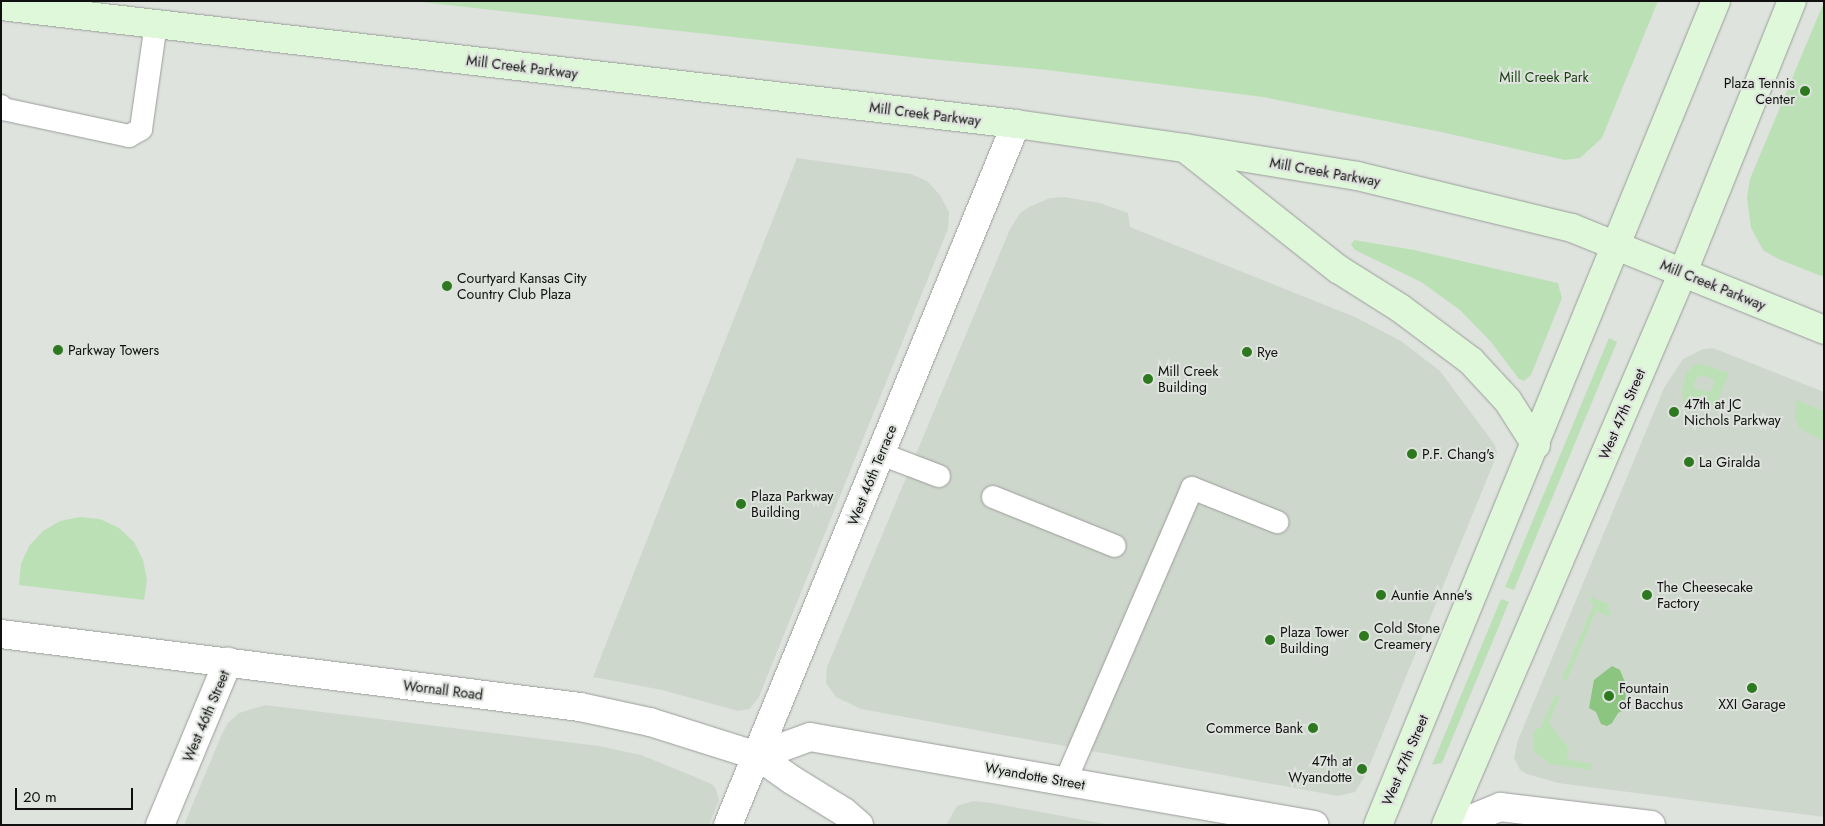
<!DOCTYPE html>
<html>
<head>
<meta charset="utf-8">
<style>
  body { margin:0 }
  #map { position:relative; width:1825px; height:826px; overflow:hidden; background:#dfe3de; font-family:Jost,sans-serif }
  div>[style] { position:absolute }
  .built>* { inset:0; background:#ced7cc }
  .green>* { inset:0; background:#bce0b6 }
  .water>* { inset:0; background:#8bc580 }
  .roads { filter:drop-shadow(0 0 1px #999d99) drop-shadow(0 0 1px #999d99) }
  .service>* { height:22px; margin:-11px; padding:0 11px; transform-origin:11px; border-radius:11px; background:#fff }
  .minor>* { height:28px; margin:-14px; padding:0 14px; transform-origin:14px; border-radius:14px; background:#fff }
  .secondary>* { height:28px; margin:-14px; padding:0 14px; transform-origin:14px; border-radius:14px; background:#dff8da }
  .dots>* { width:14px; height:14px; translate:-50% -50%; box-sizing:border-box; border:2px solid #dfe3de; border-radius:50% }
  span { translate:-50% -50%; white-space:nowrap; text-align:center; line-height:1.15; -webkit-text-stroke:4px #dfe3de; paint-order:stroke }
  .street-label { font-size:14px; color:#0f100f }
  .park-label { font-size:14px; color:#153c0e }
  .poi-label { font-size:14px; color:#0f100f }
  .right { translate:-100% -50%; text-align:right }
  .left { translate:0 -50%; text-align:left }
  .frame { position:absolute; inset:0; border:2px solid #0f100f; pointer-events:none }
  .scale { position:absolute; left:15px; top:788px; width:118px; height:22px; box-sizing:border-box; border:2px solid #0f100f; border-top:0; padding-left:6px; font-size:15px; line-height:18px; white-space:nowrap; color:#0f100f; -webkit-text-stroke:4px #dfe3de; paint-order:stroke }
</style>
</head>
<body>
<div id="map">
  <div class="built">
    <i style="clip-path:polygon(797px 158px,911px 174px,927px 181px,940px 195px,949px 212px,948px 229px,758px 699px,749px 709px,738px 711px,662px 690px,593px 677px)"></i>
    <i style="clip-path:polygon(1064px 197px,1100px 203px,1128px 213px,1130px 227px,1355px 317px,1401px 341px,1440px 371px,1495px 445px,1497px 453px,1494px 462px,1366px 774px,1355px 792px,1338px 796px,861px 709px,836px 697px,826px 683px,827px 667px,1010px 229px,1020px 213px,1029px 207px,1050px 198px)"></i>
    <i style="clip-path:polygon(1713px 348px,1824px 392px,1824px 817px,1558px 783px,1527px 774px,1520px 770px,1514px 758px,1518px 740px,1664px 388px,1683px 359px,1703px 349px)"></i>
    <i style="clip-path:polygon(265px 705px,599px 746px,641px 755px,693px 776px,713px 785px,716px 789px,719px 800px,709px 825px,184px 825px,221px 736px,228px 723px,239px 713px)"></i>
    <i style="clip-path:polygon(973px 801px,992px 803px,1111px 825px,946px 825px,957px 806px)"></i>
  </div>
  <div class="green">
    <i style="clip-path:polygon(412px 1px,1658px 1px,1602px 138px,1580px 158px,1565px 160px,1441px 132px,1263px 97px,1047px 70px,929px 59px)"></i>
    <i style="clip-path:polygon(1824px 2px,1824px 277px,1778px 259px,1763px 250px,1751px 228px,1747px 197px,1750px 179px)"></i>
    <i style="clip-path:polygon(1354px 240px,1414px 250px,1558px 283px,1562px 298px,1531px 375px,1524px 381px,1519px 379px,1491px 342px,1460px 310px,1421px 282px,1355px 250px,1351px 245px)"></i>
    <i style="clip-path:polygon(1609px 338px,1617px 342px,1514px 590px,1505px 587px)"></i>
    <i style="clip-path:polygon(evenodd,1701px 364px,1729px 373px,1716px 406px,1698px 400px,1683px 401px,1682px 389px,1687px 372px,1695px 365px,1701px 364px,1701px 375px,1715px 380px,1711px 392px,1699px 390px,1693px 386px,1698px 376px,1701px 375px)"></i>
    <i style="clip-path:polygon(1796px 400px,1824px 411px,1824px 441px,1800px 429px,1795px 418px)"></i>
    <i style="clip-path:polygon(80px 517px,100px 519px,119px 528px,134px 542px,143px 560px,147px 580px,144px 600px,19px 585px,21px 564px,29px 546px,43px 531px,60px 521px)"></i>
    <i style="clip-path:polygon(1591px 597px,1610px 605px,1607px 609px,1611px 611px,1609px 616px,1596px 611px,1567px 680px,1562px 679px,1594px 604px,1590px 602px)"></i>
    <i style="clip-path:polygon(1501px 599px,1509px 602px,1442px 763px,1432px 765px)"></i>
    <i style="clip-path:polygon(1555px 695px,1560px 696px,1549px 723px,1569px 749px,1567px 759px,1592px 764px,1591px 770px,1550px 764px,1534px 752px,1533px 735px,1536px 728px,1540px 729px)"></i>
  </div>
  <div class="water">
    <i style="clip-path:polygon(1612px 666px,1620px 670px,1624px 680px,1627px 683px,1624px 710px,1618px 713px,1612px 723px,1607px 726px,1601px 724px,1596px 712px,1589px 708px,1594px 680px)"></i>
  </div>
  <div class="roads">
    <div class="service">
      <i style="left:1px;top:106px;width:4px;rotate:56deg"></i>
      <i style="left:3px;top:109px;width:129px;rotate:12.1deg"></i>
      <i style="left:129px;top:136px;width:14px;rotate:-30deg"></i>
      <i style="left:141px;top:129px;width:106px;rotate:-81.9deg"></i>
      <i style="left:881px;top:454px;width:62px;rotate:20.8deg"></i>
      <i style="left:993px;top:497px;width:131px;rotate:21.9deg"></i>
      <i style="left:1065px;top:782px;width:320px;rotate:-66.6deg"></i>
      <i style="left:1192px;top:488px;width:92px;rotate:21.8deg"></i>
    </div>
    <div class="minor">
      <i style="left:1px;top:634px;width:584px;rotate:7.19deg"></i>
      <i style="left:580px;top:707px;width:72px;rotate:12.1deg"></i>
      <i style="left:650px;top:722px;width:113px;rotate:17.5deg"></i>
      <i style="left:758px;top:756px;width:42px;rotate:35.2deg"></i>
      <i style="left:792px;top:780px;width:61px;rotate:31.6deg"></i>
      <i style="left:844px;top:812px;width:20px;rotate:41deg"></i>
      <i style="left:758px;top:756px;width:55px;rotate:-20.1deg"></i>
      <i style="left:810px;top:737px;width:512px;rotate:9.9deg"></i>
      <i style="left:160px;top:825px;width:177px;rotate:-67.4deg"></i>
      <i style="left:728px;top:825px;width:758px;rotate:-67.67deg"></i>
      <i style="left:1456px;top:825px;width:48px;rotate:-22.2deg"></i>
      <i style="left:1500px;top:807px;width:152px;rotate:6.8deg"></i>
    </div>
    <div class="secondary">
      <i style="left:1px;top:6px;width:1022px;rotate:6.63deg"></i>
      <i style="left:1016px;top:124px;width:171px;rotate:8.1deg"></i>
      <i style="left:1185px;top:148px;width:174px;rotate:9.2deg"></i>
      <i style="left:1357px;top:176px;width:221px;rotate:13.6deg"></i>
      <i style="left:1572px;top:228px;width:272px;rotate:22deg"></i>
      <i style="left:1186px;top:149px;width:194px;rotate:38.3deg"></i>
      <i style="left:1338px;top:269px;width:73px;rotate:32.2deg"></i>
      <i style="left:1400px;top:308px;width:89px;rotate:36.7deg"></i>
      <i style="left:1471px;top:361px;width:54px;rotate:47.2deg"></i>
      <i style="left:1508px;top:401px;width:52px;rotate:57.5deg"></i>
      <i style="left:1378px;top:825px;width:891px;rotate:-67.7deg"></i>
      <i style="left:1446px;top:825px;width:602px;rotate:-66.8deg"></i>
      <i style="left:1683px;top:272px;width:292px;rotate:-68.1deg"></i>
    </div>
  </div>
  <div class="dots">
    <i style="left:1805px;top:91px;background:#2e7920"></i>
    <i style="left:447px;top:286px;background:#2e7920"></i>
    <i style="left:58px;top:350px;background:#2e7920"></i>
    <i style="left:1247px;top:352px;background:#2e7920"></i>
    <i style="left:1148px;top:379px;background:#2e7920"></i>
    <i style="left:1674px;top:412px;background:#2e7920"></i>
    <i style="left:1412px;top:454px;background:#2e7920"></i>
    <i style="left:1689px;top:462px;background:#2e7920"></i>
    <i style="left:741px;top:504px;background:#2e7920"></i>
    <i style="left:1381px;top:595px;background:#2e7920"></i>
    <i style="left:1647px;top:595px;background:#2e7920"></i>
    <i style="left:1364px;top:636px;background:#2e7920"></i>
    <i style="left:1270px;top:640px;background:#2e7920"></i>
    <i style="left:1752px;top:688px;background:#2e7920"></i>
    <i style="left:1609px;top:696px;background:#2e7920"></i>
    <i style="left:1313px;top:728px;background:#2e7920"></i>
    <i style="left:1362px;top:769px;background:#2e7920"></i>
  </div>
  <div class="street-label">
    <span style="left:522px;top:67px;rotate:7deg">Mill Creek Parkway</span>
    <span style="left:925px;top:114px;rotate:7deg">Mill Creek Parkway</span>
    <span style="left:1325px;top:172px;rotate:10deg">Mill Creek Parkway</span>
    <span style="left:1713px;top:285px;rotate:22deg">Mill Creek Parkway</span>
    <span style="left:1622px;top:414px;rotate:-67deg">West 47th Street</span>
    <span style="left:872px;top:475px;rotate:-68deg">West 46th Terrace</span>
    <span style="left:443px;top:690px;rotate:7deg">Wornall Road</span>
    <span style="left:206px;top:716px;rotate:-67deg">West 46th Street</span>
    <span style="left:1405px;top:760px;rotate:-67deg">West 47th Street</span>
    <span style="left:1035px;top:776px;rotate:10deg">Wyandotte Street</span>
  </div>
  <div class="park-label">
    <span style="left:1544px;top:77px">Mill Creek Park</span>
  </div>
  <div class="poi-label">
    <span class="right" style="left:1795px;top:91px">Plaza Tennis<br>Center</span>
    <span class="left" style="left:457px;top:286px">Courtyard Kansas City<br>Country Club Plaza</span>
    <span class="left" style="left:68px;top:350px">Parkway Towers</span>
    <span class="left" style="left:1257px;top:352px">Rye</span>
    <span class="left" style="left:1158px;top:379px">Mill Creek<br>Building</span>
    <span class="left" style="left:1684px;top:412px">47th at JC<br>Nichols Parkway</span>
    <span class="left" style="left:1422px;top:454px">P.F. Chang's</span>
    <span class="left" style="left:1699px;top:462px">La Giralda</span>
    <span class="left" style="left:751px;top:504px">Plaza Parkway<br>Building</span>
    <span class="left" style="left:1657px;top:595px">The Cheesecake<br>Factory</span>
    <span class="left" style="left:1391px;top:595px">Auntie Anne's</span>
    <span class="left" style="left:1374px;top:636px">Cold Stone<br>Creamery</span>
    <span class="left" style="left:1280px;top:640px">Plaza Tower<br>Building</span>
    <span class="left" style="left:1619px;top:696px">Fountain<br>of Bacchus</span>
    <span style="left:1752px;top:704px">XXI Garage</span>
    <span class="right" style="left:1303px;top:728px">Commerce Bank</span>
    <span class="right" style="left:1352px;top:769px">47th at<br>Wyandotte</span>
  </div>
  <div class="frame"></div>
  <div class="scale">20 m</div>
</div>
</body>
</html>
